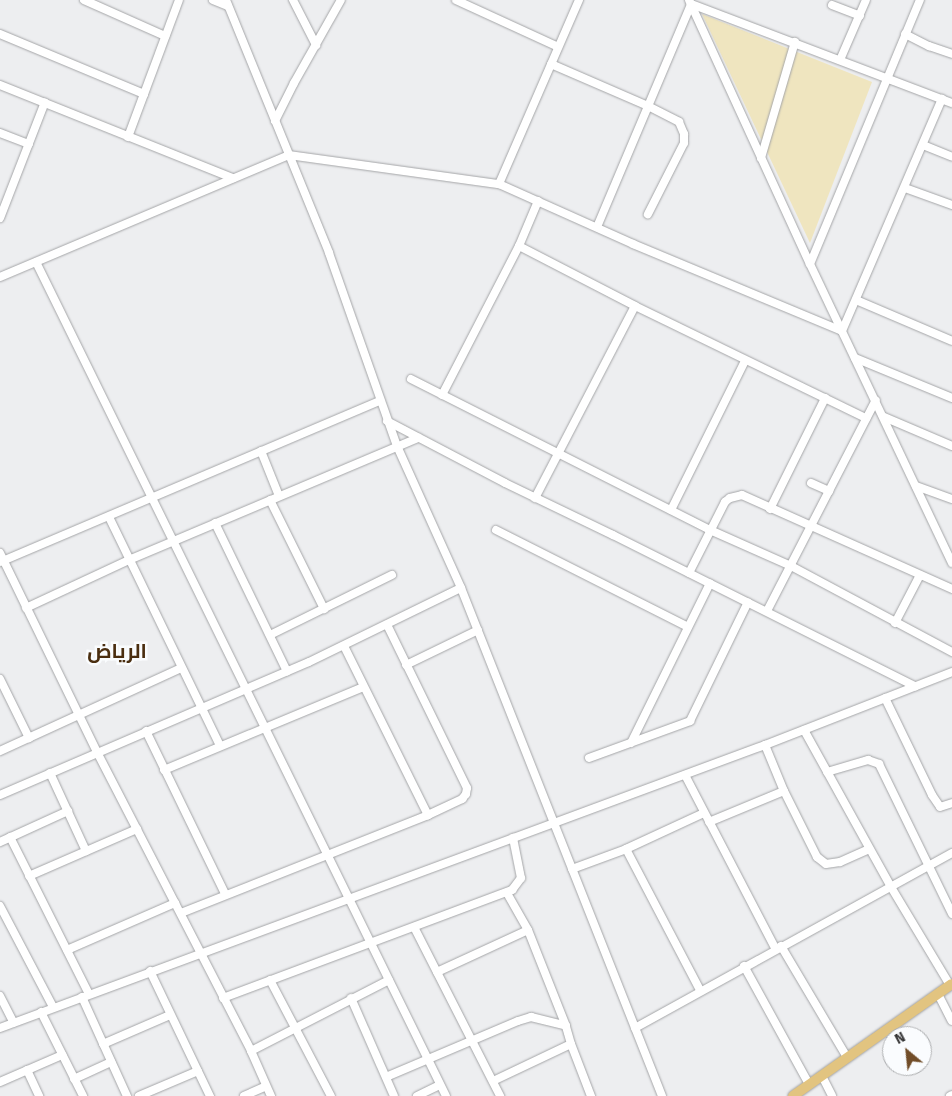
<!DOCTYPE html>
<html>
<head>
<meta charset="utf-8">
<style>
  body { margin:0 }
  #map { position:relative; width:952px; height:1096px; overflow:hidden; background:#edeef0; font-family:"Fira Sans",Cairo,sans-serif }
  div>[style] { position:absolute }
  .sand>* { inset:0; background:#efe5bf }
  .roads { filter:drop-shadow(0 0 1px #a4a5a7) drop-shadow(0 0 1px #a4a5a7) }
  .minor>* { height:8px; margin:-4px; padding:0 4px; transform-origin:4px; border-radius:4px; background:#fff }
  .major>* { height:10px; margin:-5px; padding:0 5px; transform-origin:5px; border-radius:5px; background:#e2c480 }
  span { translate:-50% -50%; white-space:nowrap; text-align:center; line-height:1.15; -webkit-text-stroke:5px #fafcfe; paint-order:stroke }
  .district-label { font-size:20px; color:#4a2e10; font-weight:700 }
  .north { position:absolute; left:882px; top:1026px; width:50px; height:50px; box-sizing:border-box; background:#fafcfe; border:1px solid #abacae; border-radius:50%; rotate:332deg; font-size:14px; font-weight:700; line-height:20px; text-align:center; color:#343435 }
  .north::after { content:''; display:block; margin:auto; width:18px; height:22px; background:#714d28; clip-path:polygon(50% 0,100% 100%,50% 72%,0 100%) }
</style>
</head>
<body>
<div id="map">
  <div class="sand">
    <i style="clip-path:polygon(702px 14px,872px 82px,810px 243px)"></i>
  </div>
  <div class="roads">
    <div class="minor">
      <i style="left:84px;top:0;width:89px;rotate:24deg"></i>
      <i style="left:213px;top:0;width:16px;rotate:22deg"></i>
      <i style="left:226px;top:0;width:273px;rotate:67.8deg"></i>
      <i style="left:329px;top:253px;width:205px;rotate:70.6deg"></i>
      <i style="left:397px;top:446px;width:156px;rotate:65.7deg"></i>
      <i style="left:461px;top:588px;width:546px;rotate:68.41deg"></i>
      <i style="left:293px;top:0;width:51px;rotate:62.9deg"></i>
      <i style="left:456px;top:0;width:112px;rotate:24.7deg"></i>
      <i style="left:689px;top:0;width:290px;rotate:65.4deg"></i>
      <i style="left:810px;top:264px;width:331px;rotate:64.6deg"></i>
      <i style="left:832px;top:5px;width:30px;rotate:21deg"></i>
      <i style="left:0;top:34px;width:156px;rotate:22.6deg"></i>
      <i style="left:144px;top:94px;width:46px;rotate:110.4deg"></i>
      <i style="left:905px;top:34px;width:27px;rotate:27deg"></i>
      <i style="left:929px;top:46px;width:24px;rotate:19deg"></i>
      <i style="left:840px;top:60px;width:65px;rotate:-66.6deg"></i>
      <i style="left:551px;top:64px;width:106px;rotate:23.4deg"></i>
      <i style="left:648px;top:106px;width:35px;rotate:27deg"></i>
      <i style="left:679px;top:122px;width:13px;rotate:67deg"></i>
      <i style="left:684px;top:134px;width:9px;rotate:90deg"></i>
      <i style="left:684px;top:143px;width:80px;rotate:116.9deg"></i>
      <i style="left:0;top:85px;width:251px;rotate:21.8deg"></i>
      <i style="left:144px;top:94px;width:100px;rotate:-69.6deg"></i>
      <i style="left:275px;top:121px;width:42px;rotate:-63.4deg"></i>
      <i style="left:294px;top:83px;width:95px;rotate:-60.5deg"></i>
      <i style="left:0;top:133px;width:31px;rotate:21deg"></i>
      <i style="left:923px;top:145px;width:31px;rotate:22deg"></i>
      <i style="left:761px;top:158px;width:121px;rotate:-73.7deg"></i>
      <i style="left:499px;top:184px;width:201px;rotate:-66.5deg"></i>
      <i style="left:905px;top:188px;width:50px;rotate:19.9deg"></i>
      <i style="left:0;top:218px;width:124px;rotate:-68.8deg"></i>
      <i style="left:597px;top:227px;width:242px;rotate:-67.1deg"></i>
      <i style="left:691px;top:4px;width:279px;rotate:20.8deg"></i>
      <i style="left:519px;top:246px;width:131px;rotate:27.3deg"></i>
      <i style="left:635px;top:306px;width:257px;rotate:25.9deg"></i>
      <i style="left:36px;top:262px;width:929px;rotate:63.82deg"></i>
      <i style="left:810px;top:264px;width:286px;rotate:-67.4deg"></i>
      <i style="left:0;top:277px;width:314px;rotate:-22.9deg"></i>
      <i style="left:289px;top:155px;width:212px;rotate:7.9deg"></i>
      <i style="left:499px;top:184px;width:147px;rotate:24.1deg"></i>
      <i style="left:633px;top:244px;width:226px;rotate:22.6deg"></i>
      <i style="left:842px;top:331px;width:253px;rotate:-66.7deg"></i>
      <i style="left:856px;top:300px;width:104px;rotate:23.1deg"></i>
      <i style="left:855px;top:358px;width:105px;rotate:22.4deg"></i>
      <i style="left:411px;top:379px;width:335px;rotate:26.8deg"></i>
      <i style="left:710px;top:530px;width:89px;rotate:24deg"></i>
      <i style="left:791px;top:566px;width:183px;rotate:28.1deg"></i>
      <i style="left:442px;top:395px;width:168px;rotate:-62.7deg"></i>
      <i style="left:519px;top:246px;width:49px;rotate:-67.1deg"></i>
      <i style="left:884px;top:417px;width:74px;rotate:23.1deg"></i>
      <i style="left:387px;top:421px;width:133px;rotate:27.7deg"></i>
      <i style="left:505px;top:483px;width:120px;rotate:25.7deg"></i>
      <i style="left:613px;top:535px;width:338px;rotate:26.6deg"></i>
      <i style="left:261px;top:451px;width:48px;rotate:68.2deg"></i>
      <i style="left:811px;top:483px;width:20px;rotate:24deg"></i>
      <i style="left:916px;top:486px;width:38px;rotate:20deg"></i>
      <i style="left:535px;top:498px;width:216px;rotate:-62.5deg"></i>
      <i style="left:270px;top:500px;width:122px;rotate:63.6deg"></i>
      <i style="left:770px;top:509px;width:124px;rotate:-63.6deg"></i>
      <i style="left:671px;top:510px;width:166px;rotate:-63.6deg"></i>
      <i style="left:109px;top:517px;width:254px;rotate:64.1deg"></i>
      <i style="left:215px;top:523px;width:165px;rotate:64.1deg"></i>
      <i style="left:496px;top:530px;width:215px;rotate:26.8deg"></i>
      <i style="left:0;top:553px;width:221px;rotate:64deg"></i>
      <i style="left:97px;top:752px;width:336px;rotate:62.7deg"></i>
      <i style="left:251px;top:1051px;width:49px;rotate:66deg"></i>
      <i style="left:0;top:562px;width:413px;rotate:-23deg"></i>
      <i style="left:689px;top:573px;width:80px;rotate:-63.1deg"></i>
      <i style="left:725px;top:502px;width:6px;rotate:-39deg"></i>
      <i style="left:730px;top:498px;width:12px;rotate:-14deg"></i>
      <i style="left:742px;top:495px;width:230px;rotate:24.1deg"></i>
      <i style="left:26px;top:608px;width:114px;rotate:-25deg"></i>
      <i style="left:129px;top:560px;width:314px;rotate:-22.9deg"></i>
      <i style="left:767px;top:611px;width:237px;rotate:-62.7deg"></i>
      <i style="left:895px;top:623px;width:54px;rotate:-62.5deg"></i>
      <i style="left:270px;top:635px;width:136px;rotate:-26.2deg"></i>
      <i style="left:344px;top:646px;width:189px;rotate:63.6deg"></i>
      <i style="left:406px;top:665px;width:80px;rotate:-25.9deg"></i>
      <i style="left:0;top:679px;width:66px;rotate:63.8deg"></i>
      <i style="left:885px;top:698px;width:108px;rotate:64.1deg"></i>
      <i style="left:932px;top:795px;width:14px;rotate:56deg"></i>
      <i style="left:940px;top:807px;width:13px;rotate:-18deg"></i>
      <i style="left:804px;top:730px;width:179px;rotate:61deg"></i>
      <i style="left:891px;top:887px;width:114px;rotate:59deg"></i>
      <i style="left:146px;top:731px;width:181px;rotate:64.1deg"></i>
      <i style="left:631px;top:743px;width:178px;rotate:-63.7deg"></i>
      <i style="left:765px;top:745px;width:50px;rotate:67.6deg"></i>
      <i style="left:784px;top:791px;width:74px;rotate:63.4deg"></i>
      <i style="left:817px;top:857px;width:11px;rotate:38deg"></i>
      <i style="left:826px;top:864px;width:14px;rotate:-8deg"></i>
      <i style="left:840px;top:862px;width:32px;rotate:-24deg"></i>
      <i style="left:0;top:751px;width:199px;rotate:-24.6deg"></i>
      <i style="left:589px;top:758px;width:108px;rotate:-20.1deg"></i>
      <i style="left:690px;top:721px;width:132px;rotate:-64deg"></i>
      <i style="left:164px;top:770px;width:216px;rotate:-22.6deg"></i>
      <i style="left:827px;top:772px;width:43px;rotate:-16.3deg"></i>
      <i style="left:868px;top:760px;width:12px;rotate:20deg"></i>
      <i style="left:879px;top:764px;width:167px;rotate:64deg"></i>
      <i style="left:50px;top:773px;width:86px;rotate:65.2deg"></i>
      <i style="left:685px;top:775px;width:195px;rotate:62.5deg"></i>
      <i style="left:0;top:795px;width:336px;rotate:-23.3deg"></i>
      <i style="left:309px;top:662px;width:169px;rotate:-26deg"></i>
      <i style="left:709px;top:822px;width:81px;rotate:-22.5deg"></i>
      <i style="left:10px;top:837px;width:176px;rotate:63.3deg"></i>
      <i style="left:0;top:842px;width:75px;rotate:-24.5deg"></i>
      <i style="left:626px;top:849px;width:159px;rotate:62.3deg"></i>
      <i style="left:572px;top:869px;width:58px;rotate:-20.3deg"></i>
      <i style="left:626px;top:849px;width:86px;rotate:-24.8deg"></i>
      <i style="left:29px;top:876px;width:118px;rotate:-23.5deg"></i>
      <i style="left:0;top:906px;width:114px;rotate:62.3deg"></i>
      <i style="left:181px;top:913px;width:266px;rotate:-21.6deg"></i>
      <i style="left:428px;top:815px;width:38px;rotate:-25deg"></i>
      <i style="left:462px;top:799px;width:6px;rotate:-51deg"></i>
      <i style="left:466px;top:794px;width:6px;rotate:-81deg"></i>
      <i style="left:467px;top:788px;width:182px;rotate:-116.1deg"></i>
      <i style="left:414px;top:927px;width:190px;rotate:63deg"></i>
      <i style="left:781px;top:946px;width:129px;rotate:59.3deg"></i>
      <i style="left:67px;top:950px;width:118px;rotate:-23.5deg"></i>
      <i style="left:744px;top:966px;width:135px;rotate:61.2deg"></i>
      <i style="left:150px;top:971px;width:139px;rotate:64.4deg"></i>
      <i style="left:437px;top:972px;width:100px;rotate:-24.8deg"></i>
      <i style="left:270px;top:980px;width:131px;rotate:62.3deg"></i>
      <i style="left:938px;top:994px;width:30px;rotate:63deg"></i>
      <i style="left:0;top:996px;width:30px;rotate:63deg"></i>
      <i style="left:82px;top:997px;width:109px;rotate:65.6deg"></i>
      <i style="left:223px;top:998px;width:309px;rotate:-20.5deg"></i>
      <i style="left:512px;top:890px;width:15px;rotate:-53deg"></i>
      <i style="left:521px;top:878px;width:41px;rotate:-101.3deg"></i>
      <i style="left:351px;top:998px;width:107px;rotate:66.3deg"></i>
      <i style="left:41px;top:1012px;width:94px;rotate:63.4deg"></i>
      <i style="left:0;top:1028px;width:816px;rotate:-20.3deg"></i>
      <i style="left:765px;top:745px;width:201px;rotate:-21.3deg"></i>
      <i style="left:635px;top:1028px;width:362px;rotate:-28.9deg"></i>
      <i style="left:103px;top:1044px;width:73px;rotate:-23.4deg"></i>
      <i style="left:571px;top:1044px;width:56px;rotate:69deg"></i>
      <i style="left:251px;top:1051px;width:155px;rotate:-27.2deg"></i>
      <i style="left:27px;top:1070px;width:29px;rotate:65deg"></i>
      <i style="left:822px;top:1076px;width:22px;rotate:63deg"></i>
      <i style="left:386px;top:1077px;width:143px;rotate:-23deg"></i>
      <i style="left:518px;top:1021px;width:14px;rotate:-17deg"></i>
      <i style="left:531px;top:1017px;width:36px;rotate:14deg"></i>
      <i style="left:74px;top:1079px;width:41px;rotate:-24.7deg"></i>
      <i style="left:493px;top:1081px;width:86px;rotate:-25.4deg"></i>
      <i style="left:571px;top:1044px;width:19px;rotate:-106deg"></i>
      <i style="left:566px;top:1026px;width:103px;rotate:-111.6deg"></i>
      <i style="left:528px;top:930px;width:43px;rotate:-119.6deg"></i>
      <i style="left:0;top:1082px;width:68px;rotate:-23.5deg"></i>
      <i style="left:139px;top:1096px;width:64px;rotate:-23deg"></i>
      <i style="left:244px;top:1096px;width:24px;rotate:-24deg"></i>
      <i style="left:417px;top:1096px;width:25px;rotate:-26deg"></i>
      <i style="left:950px;top:1096px;width:2px;rotate:-27deg"></i>
    </div>
    <div class="major">
      <i style="left:793px;top:1096px;width:194px;rotate:-35.2deg"></i>
    </div>
  </div>
  <div class="district-label">
    <span style="left:117px;top:651px">الرياض</span>
  </div>
  <div class="north">N</div>
</div>
</body>
</html>
